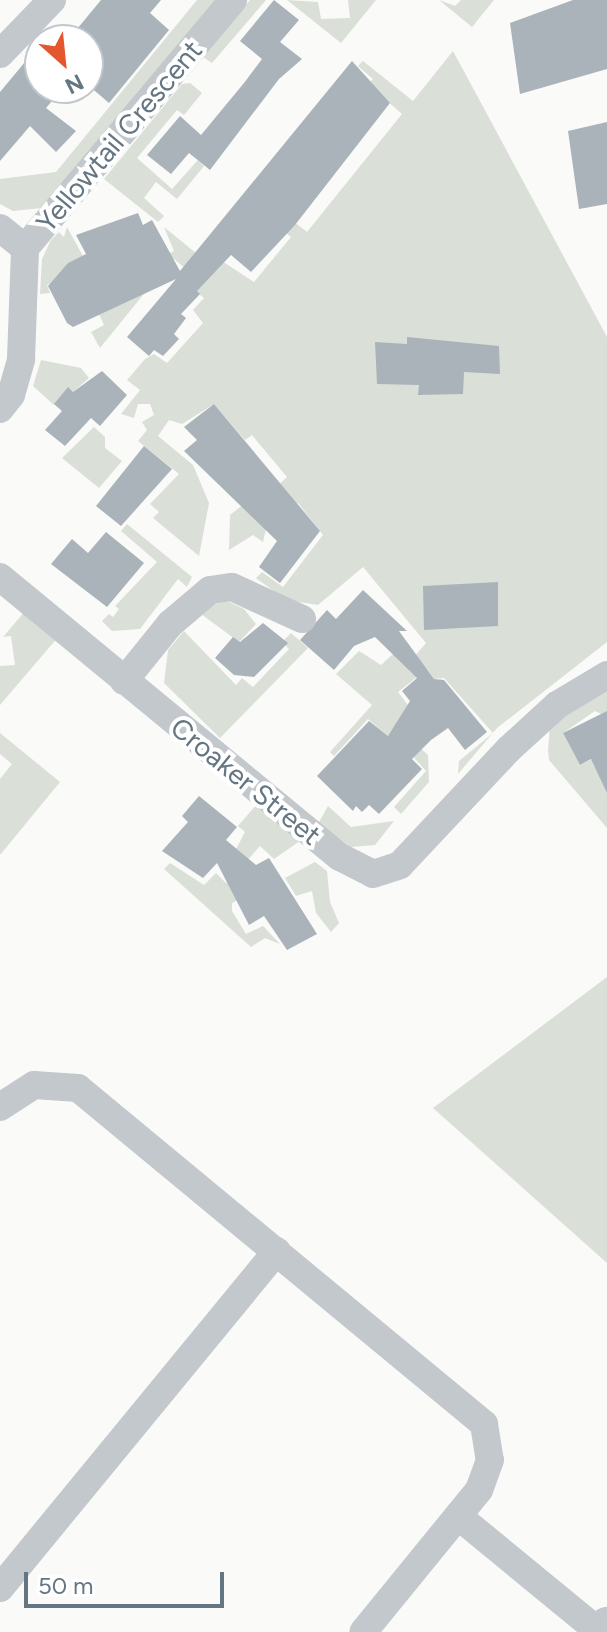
<!DOCTYPE html>
<html>
<head>
<meta charset="utf-8">
<style>
  body { margin:0 }
  #map { position:relative; width:607px; height:1632px; overflow:hidden; background:#fafaf8; font-family:Figtree,sans-serif }
  div>[style] { position:absolute }
  .green>* { inset:0; background:#dadfd7 }
  .building>* { inset:0; background:#aab3b9 }
  .minor>* { height:28px; margin:-14px; padding:0 14px; transform-origin:14px; border-radius:14px; background:#c3c8cc }
  .tertiary>* { height:36px; margin:-18px; padding:0 18px; transform-origin:18px; border-radius:18px; background:#c3c8cc }
  span { translate:-50% -50%; white-space:nowrap; text-align:center; line-height:1.15; -webkit-text-stroke:8px #fff; paint-order:stroke }
  .street-label { font-size:28px; color:#657683 }
  .north { position:absolute; left:24px; top:24px; width:80px; height:80px; box-sizing:border-box; background:#fff; border:2px solid #c1c8cd; border-radius:50%; rotate:153deg; font-size:22px; font-weight:700; line-height:32px; text-align:center; color:#657683 }
  .north::after { content:''; display:block; margin:auto; width:28px; height:36px; background:#e4572e; clip-path:polygon(50% 0,100% 100%,50% 72%,0 100%) }
  .scale { position:absolute; left:24px; top:1572px; width:200px; height:36px; box-sizing:border-box; border:4px solid #657683; border-top:0; padding-left:10px; font-size:24px; line-height:28px; white-space:nowrap; color:#657683; -webkit-text-stroke:6px #fff; paint-order:stroke }
</style>
</head>
<body>
<div id="map">
  <div class="green">
    <i style="clip-path:polygon(197px 0,219px 0,42px 208px,13px 211px,0 204px,0 179px,56px 172px)"></i>
    <i style="clip-path:polygon(250px 0,266px 0,212px 63px,203px 57px)"></i>
    <i style="clip-path:polygon(287px 0,318px 2px,321px 19px,350px 18px,348px 0,376px 0,341px 43px)"></i>
    <i style="clip-path:polygon(439px 0,455px 6px,461px 0,494px 0,472px 27px)"></i>
    <i style="clip-path:polygon(453px 51px,607px 337px,607px 642px,497px 728px,458px 774px,459px 761px,493px 733px,444px 678px,434px 679px,427px 669px,398px 692px,414px 713px,397px 727px,428px 755px,429px 782px,401px 814px,394px 807px,426px 771px,391px 732px,388px 736px,368px 719px,334px 756px,330px 752px,372px 705px,336px 674px,359px 651px,381px 665px,394px 653px,407px 665px,426px 643px,363px 567px,318px 605px,286px 600px,256px 578px,262px 572px,283px 587px,323px 535px,298px 503px,266px 529px,263px 542px,253px 535px,229px 550px,230px 515px,244px 504px,261px 501px,287px 477px,252px 435px,245px 440px,214px 404px,182px 424px,169px 420px,158px 436px,193px 465px,209px 503px,199px 556px,153px 518px,159px 512px,150px 504px,179px 474px,138px 441px,147px 430px,142px 422px,154px 415px,150px 404px,138px 404px,134px 418px,121px 414px,140px 390px,127px 380px,145px 359px,154px 354px,167px 363px,203px 323px,193px 310px,204px 298px,189px 286px,195px 277px,173px 258px,100px 348px,91px 332px,104px 325px,99px 314px,147px 265px,174px 251px,164px 227px,202px 258px,208px 252px,254px 282px,291px 237px,268px 219px,275px 207px,307px 232px,402px 114px,368px 84px,373px 79px,358px 66px,363px 61px,413px 101px)"></i>
    <i style="clip-path:polygon(190px 83px,202px 93px,184px 115px,177px 110px,137px 158px,172px 189px,198px 160px,204px 166px,177px 199px,156px 182px,144px 198px,164px 216px,158px 222px,104px 179px,182px 84px)"></i>
    <i style="clip-path:polygon(67px 227px,83px 256px,68px 263px,63px 276px,47px 285px,50px 293px,40px 294px,42px 259px,51px 240px,59px 232px,64px 237px)"></i>
    <i style="clip-path:polygon(41px 360px,81px 368px,89px 378px,73px 392px,68px 388px,54px 405px,33px 386px)"></i>
    <i style="clip-path:polygon(94px 427px,105px 437px,105px 448px,122px 461px,99px 488px,62px 458px)"></i>
    <i style="clip-path:polygon(127px 524px,192px 577px,187px 587px,178px 579px,140px 629px,112px 631px,102px 621px,109px 614px,113px 617px,119px 609px,115px 606px,157px 562px,121px 531px)"></i>
    <i style="clip-path:polygon(225px 600px,244px 609px,256px 624px,239px 642px,197px 611px)"></i>
    <i style="clip-path:polygon(26px 610px,59px 636px,0 705px,0 666px,15px 665px,11px 636px,3px 637px)"></i>
    <i style="clip-path:polygon(184px 631px,236px 685px,242px 678px,253px 687px,289px 649px,282px 642px,291px 633px,308px 648px,220px 738px,164px 683px,168px 650px)"></i>
    <i style="clip-path:polygon(607px 689px,607px 717px,595px 711px,563px 733px,580px 765px,607px 752px,607px 828px,549px 760px,548px 750px,550px 726px)"></i>
    <i style="clip-path:polygon(0 733px,60px 782px,0 855px,0 779px,12px 764px,0 754px)"></i>
    <i style="clip-path:polygon(258px 803px,300px 841px,274px 859px,260px 846px,246px 862px,235px 851px,245px 832px,238px 826px)"></i>
    <i style="clip-path:polygon(328px 806px,351px 827px,394px 821px,375px 845px,351px 847px,318px 824px)"></i>
    <i style="clip-path:polygon(315px 862px,327px 871px,330px 902px,339px 923px,331px 932px,316px 913px,312px 891px,296px 896px,285px 878px)"></i>
    <i style="clip-path:polygon(170px 863px,204px 885px,216px 873px,226px 883px,231px 878px,242px 898px,232px 903px,232px 911px,246px 934px,263px 926px,280px 944px,265px 938px,251px 947px,164px 869px)"></i>
    <i style="clip-path:polygon(607px 977px,607px 1263px,433px 1108px)"></i>
  </div>
  <div class="building">
    <i style="clip-path:polygon(101px 0,161px 0,150px 13px,169px 30px,109px 103px,88px 85px,88px 40px,68px 40px)"></i>
    <i style="clip-path:polygon(274px 0,299px 20px,280px 42px,302px 59px,279px 79px,210px 170px,189px 153px,171px 174px,147px 155px,180px 116px,201px 135px,244px 83px,262px 59px,240px 41px)"></i>
    <i style="clip-path:polygon(573px 0,607px 0,607px 69px,520px 94px,510px 23px)"></i>
    <i style="clip-path:polygon(40px 44px,40px 88px,63px 88px,46px 108px,76px 131px,56px 152px,30px 126px,0 161px,0 92px)"></i>
    <i style="clip-path:polygon(352px 61px,390px 103px,295px 225px,251px 272px,231px 255px,197px 291px,200px 294px,181px 314px,186px 318px,174px 334px,179px 339px,163px 356px,154px 350px,149px 356px,127px 337px,176px 279px,73px 327px,67px 323px,48px 286px,68px 263px,86px 254px,76px 235px,138px 213px,143px 225px,152px 220px,180px 271px)"></i>
    <i style="clip-path:polygon(607px 122px,607px 204px,579px 209px,568px 131px)"></i>
    <i style="clip-path:polygon(407px 337px,499px 346px,500px 374px,464px 372px,463px 394px,418px 395px,419px 385px,377px 384px,375px 342px,407px 344px)"></i>
    <i style="clip-path:polygon(102px 371px,127px 395px,100px 426px,91px 418px,65px 446px,45px 430px,62px 411px,54px 404px,68px 387px,73px 392px)"></i>
    <i style="clip-path:polygon(214px 404px,320px 531px,280px 583px,259px 567px,277px 541px,184px 451px,197px 440px,184px 427px)"></i>
    <i style="clip-path:polygon(144px 446px,172px 469px,121px 526px,96px 506px)"></i>
    <i style="clip-path:polygon(106px 532px,144px 563px,107px 607px,51px 564px,72px 539px,88px 553px)"></i>
    <i style="clip-path:polygon(498px 582px,498px 626px,424px 630px,423px 586px)"></i>
    <i style="clip-path:polygon(363px 590px,407px 631px,399px 631px,434px 679px,444px 680px,487px 732px,465px 750px,448px 728px,431px 740px,412px 759px,422px 769px,379px 814px,369px 805px,362px 812px,356px 806px,353px 811px,317px 776px,369px 721px,388px 736px,410px 701px,402px 691px,417px 678px,375px 637px,354px 646px,334px 670px,300px 640px,327px 610px,336px 619px)"></i>
    <i style="clip-path:polygon(263px 623px,288px 643px,254px 677px,234px 675px,215px 658px,233px 637px,240px 642px)"></i>
    <i style="clip-path:polygon(607px 711px,607px 793px,591px 759px,580px 765px,563px 733px)"></i>
    <i style="clip-path:polygon(199px 796px,237px 827px,226px 840px,256px 865px,269px 858px,317px 934px,287px 950px,264px 916px,249px 925px,217px 863px,203px 878px,162px 851px,188px 822px,182px 816px)"></i>
  </div>
  <div class="minor">
    <i style="left:0;top:54px;width:75px;rotate:-46.1deg"></i>
    <i style="left:0;top:228px;width:32px;rotate:39deg"></i>
    <i style="left:25px;top:248px;width:324px;rotate:-50deg"></i>
    <i style="left:0;top:409px;width:18px;rotate:-52deg"></i>
    <i style="left:11px;top:395px;width:37px;rotate:-74deg"></i>
    <i style="left:21px;top:359px;width:111px;rotate:-87.9deg"></i>
    <i style="left:0;top:577px;width:440px;rotate:39.5deg"></i>
    <i style="left:340px;top:857px;width:37px;rotate:27deg"></i>
    <i style="left:373px;top:874px;width:28px;rotate:-18deg"></i>
    <i style="left:400px;top:865px;width:159px;rotate:-46.8deg"></i>
    <i style="left:509px;top:749px;width:65px;rotate:-42.5deg"></i>
    <i style="left:557px;top:705px;width:58px;rotate:-31deg"></i>
    <i style="left:124px;top:681px;width:73px;rotate:-51.1deg"></i>
    <i style="left:170px;top:624px;width:52px;rotate:-40.4deg"></i>
    <i style="left:210px;top:590px;width:22px;rotate:-8deg"></i>
    <i style="left:232px;top:587px;width:77px;rotate:24.6deg"></i>
    <i style="left:0;top:1107px;width:40px;rotate:-32.9deg"></i>
    <i style="left:34px;top:1085px;width:44px;rotate:3.9deg"></i>
    <i style="left:78px;top:1088px;width:527px;rotate:39.61deg"></i>
    <i style="left:484px;top:1424px;width:36px;rotate:81deg"></i>
    <i style="left:490px;top:1460px;width:32px;rotate:110deg"></i>
    <i style="left:479px;top:1490px;width:183px;rotate:129.2deg"></i>
    <i style="left:458px;top:1516px;width:183px;rotate:39.4deg"></i>
    <i style="left:0;top:1588px;width:436px;rotate:-50.6deg"></i>
  </div>
  <div class="tertiary">
    <i style="left:602px;top:1632px;width:9px;rotate:-54deg"></i>
  </div>
  <div class="street-label">
    <span style="left:119px;top:136px;rotate:-50deg">Yellowtail Crescent</span>
    <span style="left:246px;top:781px;rotate:39deg">Croaker Street</span>
  </div>
  <div class="north">N</div>
  <div class="scale">50 m</div>
</div>
</body>
</html>
